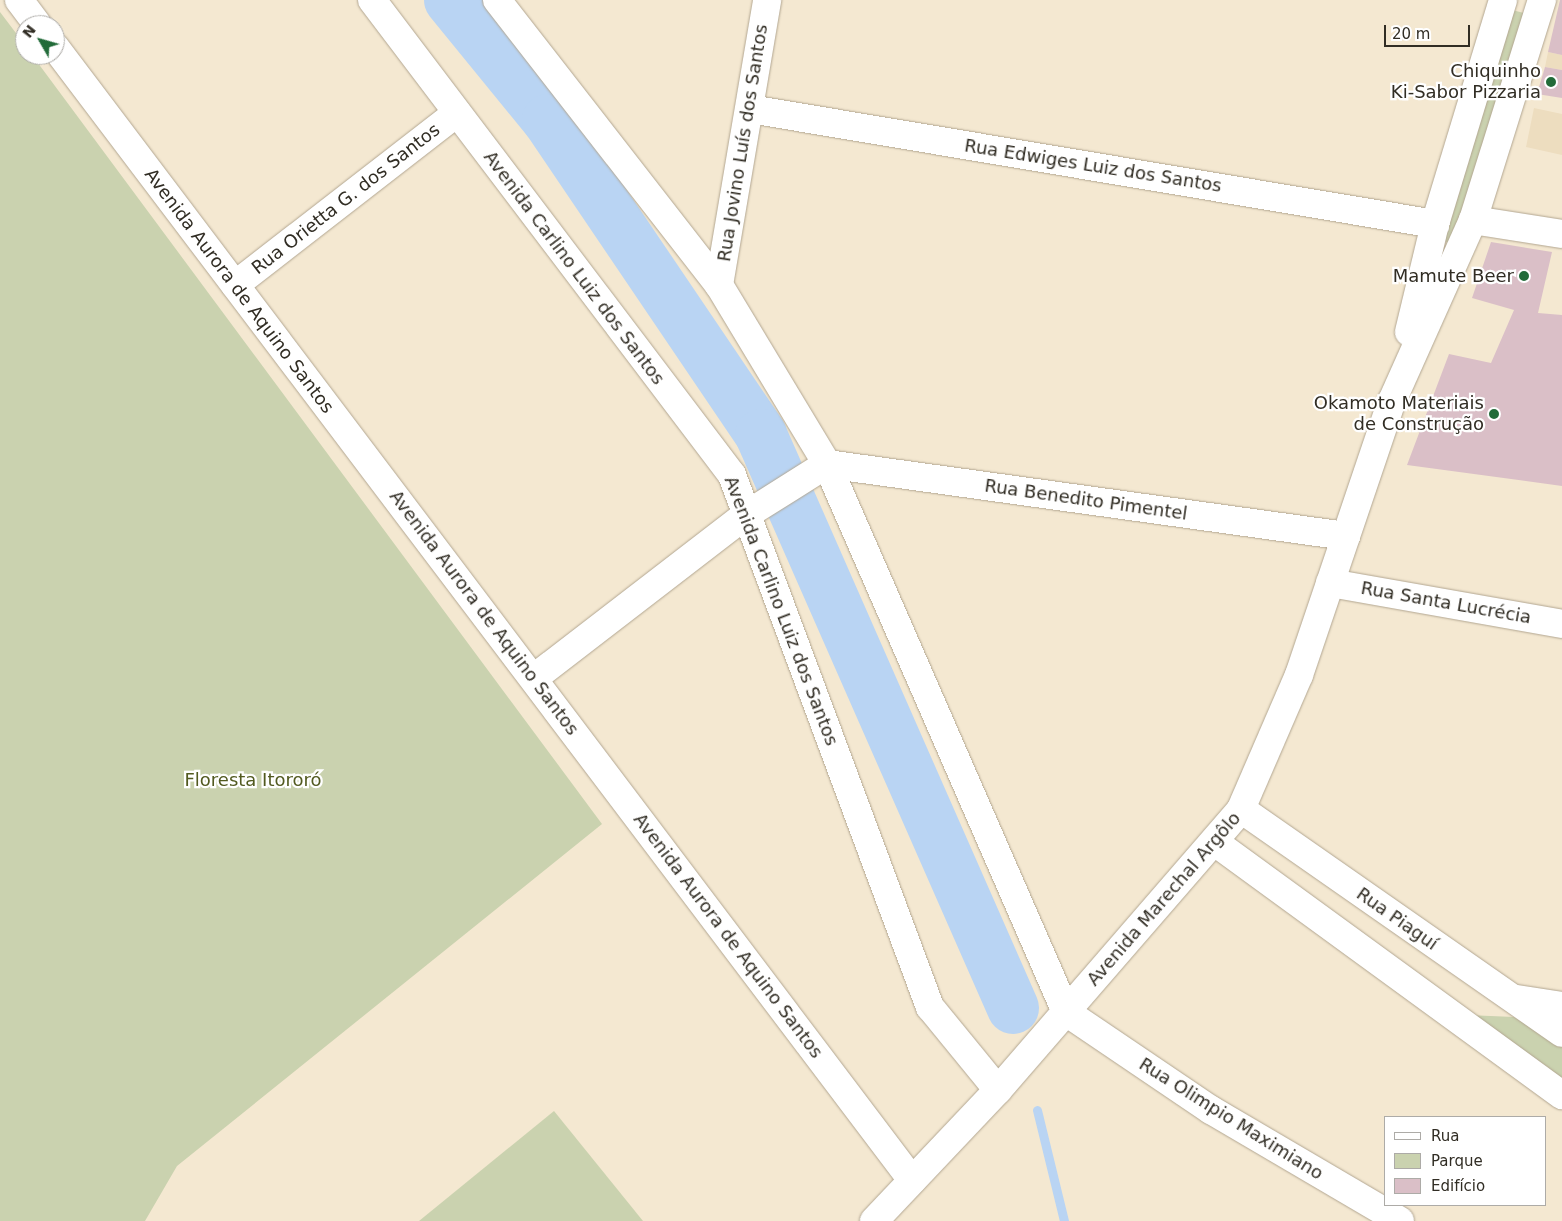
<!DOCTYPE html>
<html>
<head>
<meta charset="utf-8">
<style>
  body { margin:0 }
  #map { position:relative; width:1562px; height:1221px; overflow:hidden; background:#f4e8d1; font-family:"DejaVu Sans",sans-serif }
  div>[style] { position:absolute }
  .built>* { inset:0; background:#edddbf }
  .green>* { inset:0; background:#cad2af }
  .stream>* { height:9px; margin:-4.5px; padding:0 4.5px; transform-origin:4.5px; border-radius:4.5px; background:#b9d4f3 }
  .river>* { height:52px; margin:-26px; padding:0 26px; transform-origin:26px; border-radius:26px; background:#b9d4f3 }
  .building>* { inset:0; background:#dabfc7 }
  .roads { filter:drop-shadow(0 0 1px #b2a691) drop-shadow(0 0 1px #b2a691) }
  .minor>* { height:28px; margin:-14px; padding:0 14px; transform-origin:14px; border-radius:14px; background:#fff }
  .major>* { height:28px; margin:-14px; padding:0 14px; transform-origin:14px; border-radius:14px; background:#fff }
  .dots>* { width:14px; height:14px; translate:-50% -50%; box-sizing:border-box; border:2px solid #fff; border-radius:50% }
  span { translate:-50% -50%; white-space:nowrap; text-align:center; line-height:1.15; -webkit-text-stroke:4.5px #fff; paint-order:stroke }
  .poi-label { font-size:18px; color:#312d24 }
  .right { translate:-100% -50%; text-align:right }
  .street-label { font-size:18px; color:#312d24 }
  .park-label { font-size:18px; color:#525a20 }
  .legend { position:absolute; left:1384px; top:1116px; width:162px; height:90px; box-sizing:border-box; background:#fff; border:1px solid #adaba7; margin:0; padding:6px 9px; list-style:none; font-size:15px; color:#312d24 }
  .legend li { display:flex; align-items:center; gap:10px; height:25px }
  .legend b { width:25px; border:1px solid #adaba7 }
  .north { position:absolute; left:15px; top:15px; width:50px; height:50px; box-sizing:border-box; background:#fff; border:1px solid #adaba7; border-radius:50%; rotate:308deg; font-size:14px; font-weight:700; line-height:20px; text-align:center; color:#312d24 }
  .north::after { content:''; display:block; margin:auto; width:18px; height:22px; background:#226b39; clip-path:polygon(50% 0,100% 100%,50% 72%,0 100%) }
  .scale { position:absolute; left:1384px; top:25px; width:86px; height:22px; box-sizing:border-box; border:2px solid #312d24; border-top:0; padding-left:6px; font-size:15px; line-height:18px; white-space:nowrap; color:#312d24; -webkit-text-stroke:4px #fff; paint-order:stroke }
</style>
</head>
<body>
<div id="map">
  <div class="built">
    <i style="clip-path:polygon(1548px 52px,1562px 55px,1562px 70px,1545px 67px)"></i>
    <i style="clip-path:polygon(1534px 108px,1562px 114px,1562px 155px,1526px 147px)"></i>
  </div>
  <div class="green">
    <i style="clip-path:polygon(1512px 10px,1524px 13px,1452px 244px,1442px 240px)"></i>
    <i style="clip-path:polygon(0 12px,25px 45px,25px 55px,32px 55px,602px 824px,177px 1166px,145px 1221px,0 1221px)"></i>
    <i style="clip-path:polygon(1467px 1015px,1514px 1017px,1562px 1046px,1562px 1088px)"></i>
    <i style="clip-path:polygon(554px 1111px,643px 1221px,419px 1221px)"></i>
  </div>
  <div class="stream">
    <i style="left:1037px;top:1110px;width:114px;rotate:76.3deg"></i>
  </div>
  <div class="river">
    <i style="left:450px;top:0;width:155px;rotate:50.8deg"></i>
    <i style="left:548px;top:120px;width:380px;rotate:55.9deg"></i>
    <i style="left:761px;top:435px;width:626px;rotate:66.26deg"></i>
  </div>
  <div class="building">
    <i style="clip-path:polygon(1560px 0,1562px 0,1562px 55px,1548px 52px)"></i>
    <i style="clip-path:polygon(1545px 67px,1562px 70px,1562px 98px,1537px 94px)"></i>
    <i style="clip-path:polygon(1491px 242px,1552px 252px,1538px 313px,1562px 315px,1562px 486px,1407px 465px,1449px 354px,1491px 363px,1514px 310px,1472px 298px)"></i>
  </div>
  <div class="roads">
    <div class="minor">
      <i style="left:19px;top:0;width:31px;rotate:53deg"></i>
      <i style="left:372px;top:0;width:596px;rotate:52.84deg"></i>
      <i style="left:732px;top:475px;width:568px;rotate:69.59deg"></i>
      <i style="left:930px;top:1007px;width:107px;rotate:50.7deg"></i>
      <i style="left:497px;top:0;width:361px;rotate:52.1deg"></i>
      <i style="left:719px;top:285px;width:209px;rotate:58.9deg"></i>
      <i style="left:827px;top:464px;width:598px;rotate:66.44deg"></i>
      <i style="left:1066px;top:1012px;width:175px;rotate:34.1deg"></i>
      <i style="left:1211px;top:1110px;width:219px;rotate:30.4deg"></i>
      <i style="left:55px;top:47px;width:1421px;rotate:52.9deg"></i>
      <i style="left:750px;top:109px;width:695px;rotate:9.53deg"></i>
      <i style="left:1473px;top:220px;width:90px;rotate:8.9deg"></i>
      <i style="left:235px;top:285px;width:281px;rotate:-37.8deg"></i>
      <i style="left:719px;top:285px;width:289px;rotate:-80.4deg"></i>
      <i style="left:1330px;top:583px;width:236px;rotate:10deg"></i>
      <i style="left:534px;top:678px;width:267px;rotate:-37.6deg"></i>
      <i style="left:746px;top:515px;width:96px;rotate:-32.2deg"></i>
      <i style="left:827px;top:464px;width:524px;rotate:7.9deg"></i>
      <i style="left:1241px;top:809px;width:391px;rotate:34.9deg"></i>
      <i style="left:1216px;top:843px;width:428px;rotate:36.1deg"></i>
      <i style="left:1517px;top:999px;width:46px;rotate:8.8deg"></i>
    </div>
    <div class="major">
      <i style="left:1409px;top:332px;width:111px;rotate:-76.5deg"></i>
      <i style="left:1435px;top:224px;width:234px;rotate:-73.1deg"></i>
      <i style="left:874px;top:1221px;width:180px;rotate:-46.6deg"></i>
      <i style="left:998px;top:1090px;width:371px;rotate:-49.1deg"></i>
      <i style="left:1241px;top:809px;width:146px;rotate:-66.6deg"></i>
      <i style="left:1299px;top:675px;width:289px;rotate:-71.3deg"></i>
      <i style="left:1392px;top:401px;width:198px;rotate:-65.9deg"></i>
      <i style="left:1473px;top:220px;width:231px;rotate:-72.6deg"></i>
    </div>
  </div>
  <div class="dots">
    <i style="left:1551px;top:82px;background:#226b39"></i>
    <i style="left:1524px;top:276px;background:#226b39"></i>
    <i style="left:1494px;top:414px;background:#226b39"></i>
  </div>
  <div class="poi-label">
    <span class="right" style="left:1541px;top:82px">Chiquinho<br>Ki-Sabor Pizzaria</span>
    <span class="right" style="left:1514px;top:276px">Mamute Beer</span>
    <span class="right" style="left:1484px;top:414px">Okamoto Materiais<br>de Construção</span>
  </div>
  <div class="street-label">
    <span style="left:743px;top:143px;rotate:-81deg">Rua Jovino Luís dos Santos</span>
    <span style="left:1093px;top:166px;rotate:9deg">Rua Edwiges Luiz dos Santos</span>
    <span style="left:346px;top:199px;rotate:-38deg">Rua Orietta G. dos Santos</span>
    <span style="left:574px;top:268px;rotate:53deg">Avenida Carlino Luiz dos Santos</span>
    <span style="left:239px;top:291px;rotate:53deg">Avenida Aurora de Aquino Santos</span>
    <span style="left:1086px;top:500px;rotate:8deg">Rua Benedito Pimentel</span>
    <span style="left:1446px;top:603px;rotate:10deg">Rua Santa Lucrécia</span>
    <span style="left:781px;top:611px;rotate:69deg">Avenida Carlino Luiz dos Santos</span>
    <span style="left:484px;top:613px;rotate:53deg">Avenida Aurora de Aquino Santos</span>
    <span style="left:1164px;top:899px;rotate:-49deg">Avenida Marechal Argôlo</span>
    <span style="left:1397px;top:919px;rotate:35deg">Rua Piaguí</span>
    <span style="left:728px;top:936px;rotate:53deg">Avenida Aurora de Aquino Santos</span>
    <span style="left:1231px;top:1119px;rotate:32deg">Rua Olimpio Maximiano</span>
  </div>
  <div class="park-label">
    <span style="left:253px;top:780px">Floresta Itororó</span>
  </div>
  <ul class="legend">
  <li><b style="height:6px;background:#fff"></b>Rua</li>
  <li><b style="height:14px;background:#cad2af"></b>Parque</li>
  <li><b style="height:14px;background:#dabfc7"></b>Edifício</li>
  </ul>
  <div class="north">N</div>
  <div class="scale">20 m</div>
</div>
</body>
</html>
